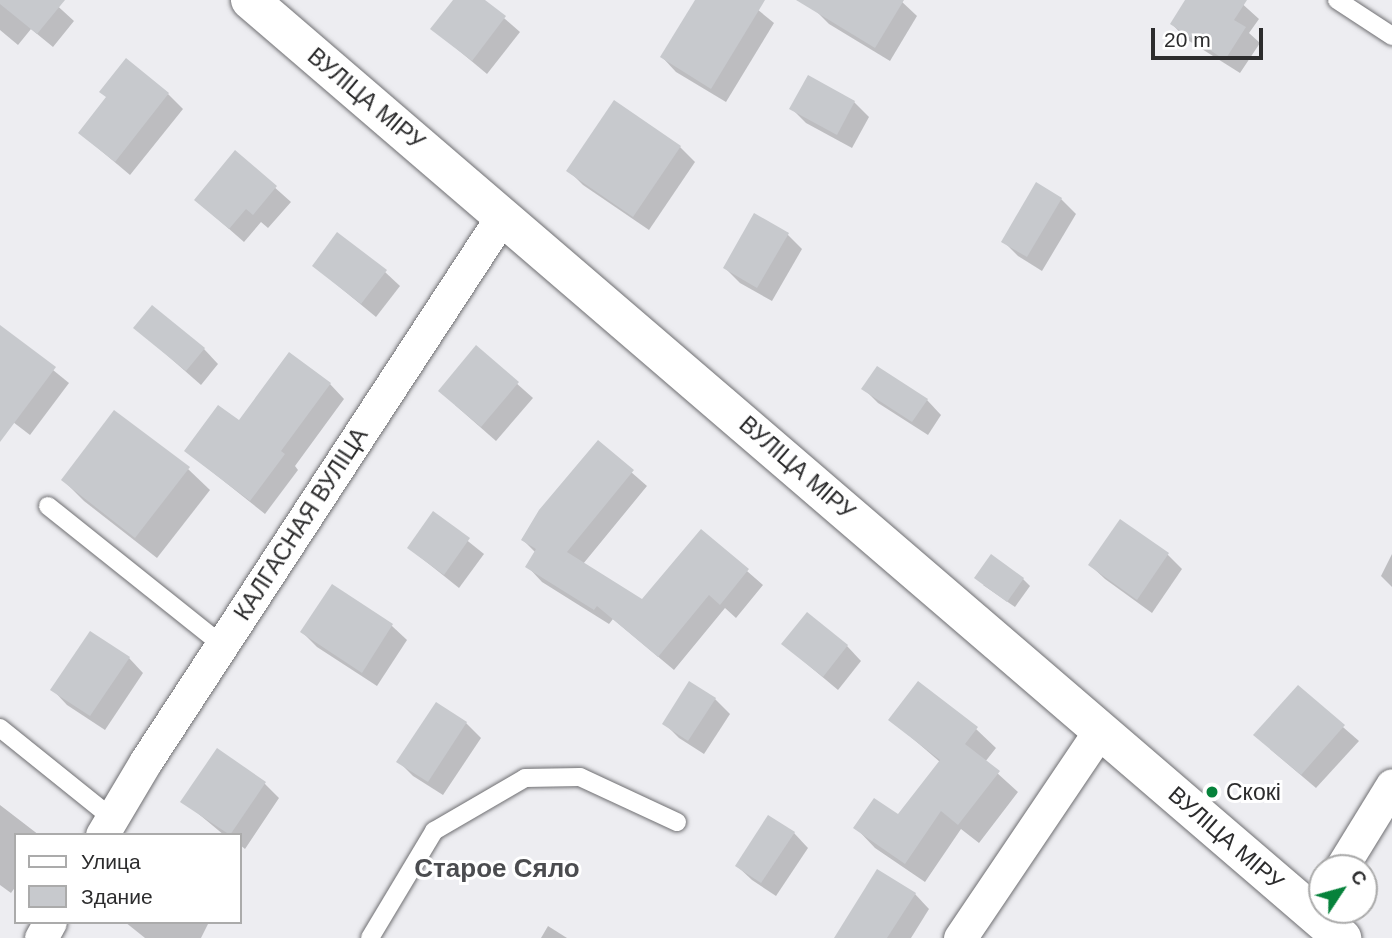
<!DOCTYPE html>
<html>
<head>
<meta charset="utf-8">
<style>
  body { margin:0 }
  #map { position:relative; width:1392px; height:938px; overflow:hidden; background:#ededf1; font-family:Arial,sans-serif }
  div>[style] { position:absolute }
  .shadow>* { inset:0; background:#0003 }
  .building>* { inset:0; background:#c7c9cd }
  .roads { filter:drop-shadow(0 0 2px #6f6f72) drop-shadow(0 0 2px #6f6f72) }
  .lane>* { height:18px; margin:-9px; padding:0 9px; transform-origin:9px; border-radius:9px; background:#fff }
  .street>* { height:33px; margin:-16.5px; padding:0 16.5px; transform-origin:16.5px; border-radius:16.5px; background:#fff }
  .secondary>* { height:38px; margin:-19px; padding:0 19px; transform-origin:19px; border-radius:19px; background:#fff }
  .dots>* { width:19px; height:19px; translate:-50% -50%; box-sizing:border-box; border:4px solid #fff; border-radius:50% }
  span { translate:-50% -50%; white-space:nowrap; text-align:center; line-height:1.15; -webkit-text-stroke:6px #fff; paint-order:stroke }
  .street-label { font-size:23px; color:#2c2c2d }
  .poi-label { font-size:23px; color:#2c2c2d }
  .left { translate:0 -50%; text-align:left }
  .quarter-label { font-size:26px; color:#4b4c4f; font-weight:700 }
  .legend { position:absolute; left:14px; top:833px; width:228px; height:91px; box-sizing:border-box; background:#fff; border:2px solid #ababab; margin:0; padding:9px 12px; list-style:none; font-size:21px; color:#2c2c2d }
  .legend li { display:flex; align-items:center; gap:14px; height:35px }
  .legend b { width:35px; border:2px solid #ababab }
  .north { position:absolute; left:1308px; top:854px; width:70px; height:70px; box-sizing:border-box; background:#fff; border:2px solid #ababab; border-radius:50%; rotate:54deg; font-size:19px; font-weight:700; line-height:28px; text-align:center; color:#2c2c2d }
  .north::after { content:''; display:block; margin:auto; width:24px; height:32px; background:#06823b; clip-path:polygon(50% 0,100% 100%,50% 72%,0 100%) }
  .scale { position:absolute; left:1151px; top:28px; width:112px; height:32px; box-sizing:border-box; border:4px solid #2c2c2d; border-top:0; padding-left:9px; font-size:21px; line-height:24px; white-space:nowrap; color:#2c2c2d; -webkit-text-stroke:5px #fff; paint-order:stroke }
</style>
</head>
<body>
<div id="map">
  <div class="shadow">
    <i style="clip-path:polygon(0 0,51px 0,74px 21px,53px 47px,31px 29px,18px 45px,0 30px)"></i>
    <i style="clip-path:polygon(455px 0,483px 0,520px 32px,487px 74px,433px 29px)"></i>
    <i style="clip-path:polygon(697px 0,746px 0,774px 23px,726px 102px,676px 72px,662px 57px)"></i>
    <i style="clip-path:polygon(820px 0,900px 0,917px 16px,890px 61px,829px 24px,814px 9px)"></i>
    <i style="clip-path:polygon(1187px 0,1238px 0,1259px 19px,1249px 33px,1260px 43px,1240px 73px,1186px 39px,1172px 24px)"></i>
    <i style="clip-path:polygon(168px 94px,183px 109px,130px 175px,80px 133px)"></i>
    <i style="clip-path:polygon(614px 102px,680px 147px,695px 162px,649px 230px,583px 185px,568px 170px)"></i>
    <i style="clip-path:polygon(854px 102px,869px 117px,852px 148px,806px 123px,791px 108px)"></i>
    <i style="clip-path:polygon(236px 153px,291px 202px,268px 228px,261px 222px,244px 242px,196px 200px)"></i>
    <i style="clip-path:polygon(1061px 199px,1076px 214px,1042px 271px,1018px 256px,1003px 241px)"></i>
    <i style="clip-path:polygon(787px 234px,802px 249px,772px 301px,740px 283px,725px 268px)"></i>
    <i style="clip-path:polygon(314px 266px,385px 272px,400px 286px,376px 317px)"></i>
    <i style="clip-path:polygon(136px 328px,204px 349px,218px 364px,201px 385px)"></i>
    <i style="clip-path:polygon(10px 335px,69px 383px,30px 435px,0 412px,0 349px)"></i>
    <i style="clip-path:polygon(477px 348px,533px 398px,496px 441px,455px 405px)"></i>
    <i style="clip-path:polygon(330px 384px,344px 399px,295px 466px,298px 470px,265px 514px,186px 451px,239px 422px)"></i>
    <i style="clip-path:polygon(864px 389px,927px 400px,941px 415px,928px 435px,878px 403px)"></i>
    <i style="clip-path:polygon(598px 443px,647px 486px,583px 564px,643px 601px,701px 531px,763px 585px,736px 618px,725px 608px,674px 670px,613px 619px,609px 624px,542px 582px,528px 567px,536px 553px,523px 540px)"></i>
    <i style="clip-path:polygon(188px 469px,210px 490px,157px 558px,84px 501px,63px 480px)"></i>
    <i style="clip-path:polygon(434px 514px,484px 554px,459px 588px,409px 548px)"></i>
    <i style="clip-path:polygon(1121px 521px,1168px 555px,1182px 569px,1152px 613px,1105px 579px,1090px 565px)"></i>
    <i style="clip-path:polygon(1392px 554px,1392px 587px,1381px 576px)"></i>
    <i style="clip-path:polygon(1023px 579px,1030px 586px,1015px 607px,983px 585px)"></i>
    <i style="clip-path:polygon(332px 586px,392px 626px,407px 640px,377px 686px,317px 647px,302px 632px)"></i>
    <i style="clip-path:polygon(783px 644px,847px 646px,861px 661px,838px 690px)"></i>
    <i style="clip-path:polygon(129px 658px,143px 673px,105px 730px,67px 705px,53px 690px)"></i>
    <i style="clip-path:polygon(690px 683px,715px 699px,730px 714px,704px 754px,679px 738px,664px 723px)"></i>
    <i style="clip-path:polygon(1298px 688px,1359px 741px,1316px 788px,1270px 749px)"></i>
    <i style="clip-path:polygon(436px 704px,466px 723px,481px 738px,443px 795px,413px 776px,399px 762px)"></i>
    <i style="clip-path:polygon(890px 719px,976px 729px,996px 748px,985px 762px,1018px 792px,979px 843px,961px 829px,925px 882px,875px 848px,856px 828px,898px 816px,940px 762px)"></i>
    <i style="clip-path:polygon(217px 751px,265px 784px,279px 798px,245px 849px,240px 845px,240px 835px,224px 835px,183px 801px)"></i>
    <i style="clip-path:polygon(0 805px,39px 835px,16px 835px,16px 886px,11px 893px,0 885px)"></i>
    <i style="clip-path:polygon(794px 833px,808px 848px,776px 896px,752px 880px,737px 866px)"></i>
    <i style="clip-path:polygon(915px 894px,929px 909px,911px 938px,845px 938px)"></i>
    <i style="clip-path:polygon(125px 922px,209px 922px,201px 938px,145px 938px)"></i>
    <i style="clip-path:polygon(548px 926px,567px 938px,541px 938px)"></i>
  </div>
  <div class="building">
    <i style="clip-path:polygon(0 0,65px 0,37px 34px,0 4px)"></i>
    <i style="clip-path:polygon(453px 0,485px 0,506px 16px,472px 61px,430px 29px)"></i>
    <i style="clip-path:polygon(695px 0,765px 0,711px 89px,660px 57px)"></i>
    <i style="clip-path:polygon(796px 0,904px 0,875px 48px)"></i>
    <i style="clip-path:polygon(1185px 0,1247px 0,1234px 20px,1246px 27px,1225px 60px,1170px 24px)"></i>
    <i style="clip-path:polygon(126px 58px,169px 93px,115px 162px,78px 133px,106px 97px,99px 92px)"></i>
    <i style="clip-path:polygon(808px 75px,855px 101px,837px 135px,789px 109px)"></i>
    <i style="clip-path:polygon(614px 100px,681px 146px,633px 217px,566px 171px)"></i>
    <i style="clip-path:polygon(235px 150px,277px 186px,253px 215px,246px 209px,229px 229px,194px 200px)"></i>
    <i style="clip-path:polygon(1036px 182px,1062px 198px,1027px 257px,1001px 242px)"></i>
    <i style="clip-path:polygon(754px 213px,789px 233px,757px 288px,723px 268px)"></i>
    <i style="clip-path:polygon(337px 232px,387px 270px,361px 304px,312px 266px)"></i>
    <i style="clip-path:polygon(152px 305px,205px 348px,186px 371px,133px 328px)"></i>
    <i style="clip-path:polygon(0 325px,56px 367px,0 442px)"></i>
    <i style="clip-path:polygon(476px 345px,519px 382px,481px 427px,438px 391px)"></i>
    <i style="clip-path:polygon(289px 352px,331px 383px,281px 451px,285px 454px,250px 501px,184px 451px,218px 405px,239px 420px)"></i>
    <i style="clip-path:polygon(877px 366px,928px 399px,912px 422px,861px 389px)"></i>
    <i style="clip-path:polygon(114px 410px,190px 467px,135px 538px,61px 480px)"></i>
    <i style="clip-path:polygon(598px 440px,634px 470px,567px 552px,642px 599px,701px 529px,749px 569px,720px 605px,709px 595px,658px 657px,597px 606px,594px 610px,525px 567px,536px 549px,521px 540px,539px 510px)"></i>
    <i style="clip-path:polygon(433px 511px,470px 538px,444px 575px,407px 548px)"></i>
    <i style="clip-path:polygon(1120px 519px,1169px 553px,1137px 600px,1088px 565px)"></i>
    <i style="clip-path:polygon(991px 554px,1024px 578px,1007px 602px,974px 578px)"></i>
    <i style="clip-path:polygon(332px 584px,393px 624px,362px 673px,300px 632px)"></i>
    <i style="clip-path:polygon(807px 612px,848px 645px,823px 677px,781px 644px)"></i>
    <i style="clip-path:polygon(90px 631px,130px 657px,90px 716px,50px 690px)"></i>
    <i style="clip-path:polygon(689px 681px,716px 698px,688px 741px,662px 724px)"></i>
    <i style="clip-path:polygon(918px 681px,978px 727px,965px 744px,1000px 771px,958px 825px,941px 811px,905px 864px,853px 828px,874px 798px,898px 814px,940px 760px,888px 720px)"></i>
    <i style="clip-path:polygon(1298px 685px,1345px 725px,1301px 775px,1253px 735px)"></i>
    <i style="clip-path:polygon(436px 702px,467px 722px,428px 782px,396px 762px)"></i>
    <i style="clip-path:polygon(217px 748px,266px 782px,230px 835px,180px 802px)"></i>
    <i style="clip-path:polygon(768px 815px,795px 832px,761px 883px,735px 866px)"></i>
    <i style="clip-path:polygon(877px 869px,916px 893px,887px 938px,834px 938px)"></i>
  </div>
  <div class="roads">
    <div class="lane">
      <i style="left:1337px;top:0;width:66px;rotate:33.2deg"></i>
      <i style="left:48px;top:506px;width:223px;rotate:38.6deg"></i>
      <i style="left:0;top:728px;width:144px;rotate:38.8deg"></i>
      <i style="left:370px;top:938px;width:125px;rotate:-59.1deg"></i>
      <i style="left:434px;top:831px;width:105px;rotate:-30.2deg"></i>
      <i style="left:525px;top:778px;width:55px;rotate:-1deg"></i>
      <i style="left:580px;top:777px;width:107px;rotate:24.9deg"></i>
    </div>
    <div class="street">
      <i style="left:102px;top:835px;width:86px;rotate:-59.3deg"></i>
      <i style="left:146px;top:761px;width:652px;rotate:-56.82deg"></i>
      <i style="left:1341px;top:868px;width:97px;rotate:-58.4deg"></i>
      <i style="left:41px;top:938px;width:18px;rotate:-61deg"></i>
      <i style="left:960px;top:938px;width:252px;rotate:-56deg"></i>
    </div>
    <div class="secondary">
      <i style="left:250px;top:0;width:1440px;rotate:40.66deg"></i>
    </div>
  </div>
  <div class="dots">
    <i style="left:1212px;top:792px;background:#06823b"></i>
  </div>
  <div class="street-label">
    <span style="left:366px;top:99px;rotate:40deg">ВУЛІЦА МІРУ</span>
    <span style="left:797px;top:468px;rotate:41deg">ВУЛІЦА МІРУ</span>
    <span style="left:301px;top:524px;rotate:-57deg">КАЛГАСНАЯ ВУЛІЦА</span>
    <span style="left:1226px;top:838px;rotate:41deg">ВУЛІЦА МІРУ</span>
  </div>
  <div class="poi-label">
    <span class="left" style="left:1226px;top:792px">Скокі</span>
  </div>
  <div class="quarter-label">
    <span style="left:497px;top:869px">Старое Сяло</span>
  </div>
  <ul class="legend">
  <li><b style="height:9px;background:#fff"></b>Улица</li>
  <li><b style="height:19px;background:#c7c9cd"></b>Здание</li>
  </ul>
  <div class="north">С</div>
  <div class="scale">20 m</div>
</div>
</body>
</html>
